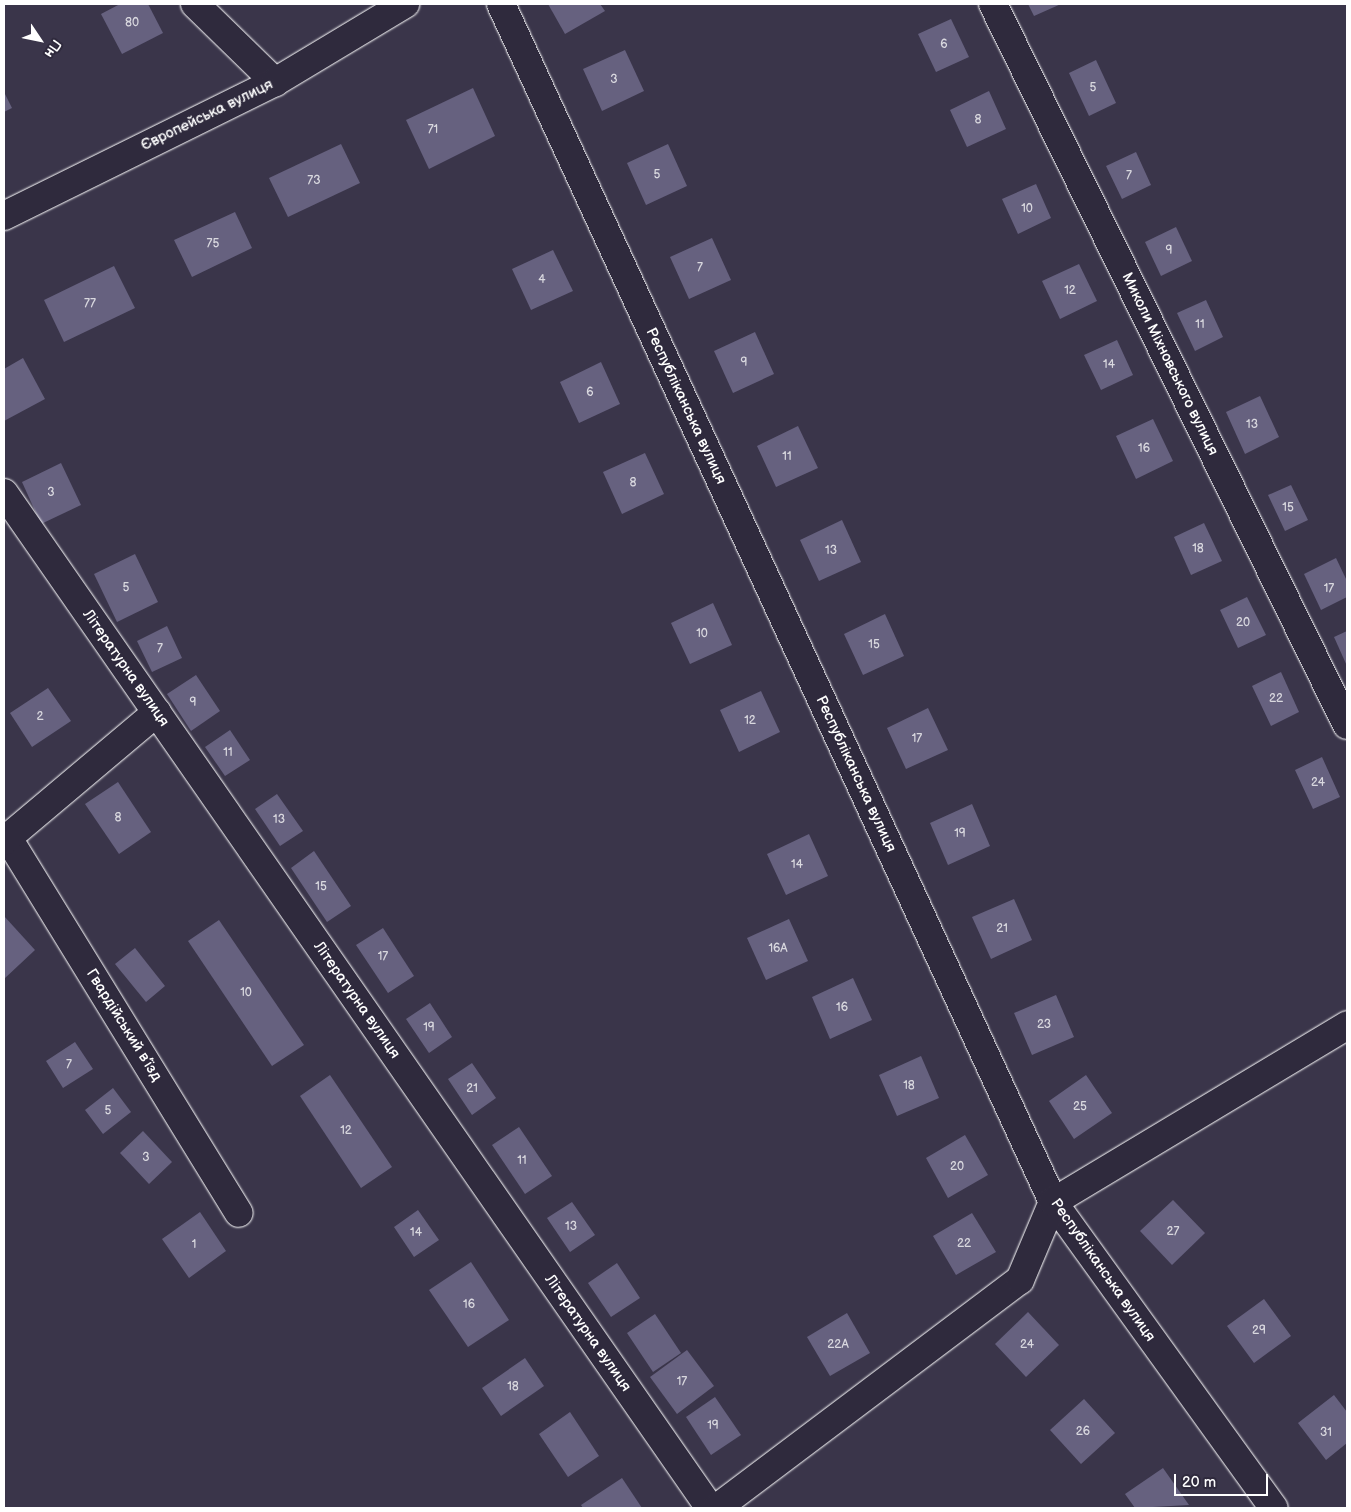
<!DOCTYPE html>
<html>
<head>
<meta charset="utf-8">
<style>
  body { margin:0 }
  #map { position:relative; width:1351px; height:1512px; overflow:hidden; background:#3a354a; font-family:"Balsamiq Sans",sans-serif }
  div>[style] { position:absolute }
  .building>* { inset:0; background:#66617f }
  .roads { filter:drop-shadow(0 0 1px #fff) drop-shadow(0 0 1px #fff) }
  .minor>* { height:28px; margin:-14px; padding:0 14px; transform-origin:14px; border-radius:14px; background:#2f2a3d }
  span { translate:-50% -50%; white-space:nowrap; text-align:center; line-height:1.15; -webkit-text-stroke:4px #2f2a3d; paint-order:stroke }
  .number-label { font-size:12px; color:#d9d8df }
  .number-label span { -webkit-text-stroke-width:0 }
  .street-label { font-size:15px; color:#fff }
  .frame { position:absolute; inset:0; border:5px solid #fff; pointer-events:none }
  .north { position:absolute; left:15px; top:15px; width:50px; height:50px; -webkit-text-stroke:4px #2f2a3d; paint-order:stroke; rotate:124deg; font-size:14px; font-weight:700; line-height:20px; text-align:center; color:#fff }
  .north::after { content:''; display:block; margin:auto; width:18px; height:22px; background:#fff; clip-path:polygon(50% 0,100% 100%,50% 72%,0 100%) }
  .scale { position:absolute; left:1174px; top:1474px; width:94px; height:22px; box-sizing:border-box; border:2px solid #fff; border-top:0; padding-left:6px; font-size:15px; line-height:18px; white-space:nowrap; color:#fff; -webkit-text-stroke:4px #2f2a3d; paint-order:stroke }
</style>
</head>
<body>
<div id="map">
  <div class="building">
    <i style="clip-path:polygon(120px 4px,148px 4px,163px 33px,122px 54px,101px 14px)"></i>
    <i style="clip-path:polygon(548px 4px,600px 4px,605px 11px,565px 34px)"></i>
    <i style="clip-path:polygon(1028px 4px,1061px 4px,1034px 16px)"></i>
    <i style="clip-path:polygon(951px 19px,969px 57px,936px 72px,918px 34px)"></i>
    <i style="clip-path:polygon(625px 50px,644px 91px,602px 111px,583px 69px)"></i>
    <i style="clip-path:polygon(1096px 60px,1116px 103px,1089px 116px,1069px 73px)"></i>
    <i style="clip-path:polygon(473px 88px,495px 136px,429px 169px,406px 120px)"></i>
    <i style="clip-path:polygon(989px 91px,1006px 129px,967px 147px,950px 110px)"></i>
    <i style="clip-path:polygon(4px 92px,12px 108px,4px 112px)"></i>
    <i style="clip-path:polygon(341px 144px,360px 183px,288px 217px,269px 178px)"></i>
    <i style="clip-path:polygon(668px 144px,687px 186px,646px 205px,627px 163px)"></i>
    <i style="clip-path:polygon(1136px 152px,1151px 185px,1122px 199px,1106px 166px)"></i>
    <i style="clip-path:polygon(1036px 184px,1051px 218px,1018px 234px,1002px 199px)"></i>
    <i style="clip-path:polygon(235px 212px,252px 248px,192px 277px,174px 240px)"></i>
    <i style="clip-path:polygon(1176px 227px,1192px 261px,1161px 276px,1145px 242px)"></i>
    <i style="clip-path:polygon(712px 238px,731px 280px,689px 299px,670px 257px)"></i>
    <i style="clip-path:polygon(553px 250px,573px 291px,531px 310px,512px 269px)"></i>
    <i style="clip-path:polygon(1079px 264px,1097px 301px,1060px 319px,1042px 281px)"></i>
    <i style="clip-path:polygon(114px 266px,135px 308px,64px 342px,44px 300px)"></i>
    <i style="clip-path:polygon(1206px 300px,1223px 337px,1195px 351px,1177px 313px)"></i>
    <i style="clip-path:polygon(755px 332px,774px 374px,733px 393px,714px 351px)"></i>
    <i style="clip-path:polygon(1117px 340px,1133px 375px,1101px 390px,1084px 355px)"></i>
    <i style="clip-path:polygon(23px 358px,45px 399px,4px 421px,4px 369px)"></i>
    <i style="clip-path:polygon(601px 362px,620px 404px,579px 423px,560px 382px)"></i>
    <i style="clip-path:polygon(1260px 396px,1279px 437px,1245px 454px,1226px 412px)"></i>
    <i style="clip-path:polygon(1153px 419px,1173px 461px,1136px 479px,1116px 436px)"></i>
    <i style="clip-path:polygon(798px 426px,818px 468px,776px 487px,757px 446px)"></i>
    <i style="clip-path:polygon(645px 453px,664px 494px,622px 514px,603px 472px)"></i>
    <i style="clip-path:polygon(61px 463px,81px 505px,41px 524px,22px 482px)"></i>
    <i style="clip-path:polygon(1291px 485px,1308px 520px,1285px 531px,1268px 495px)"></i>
    <i style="clip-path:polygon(842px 520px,861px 562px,819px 581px,800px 540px)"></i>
    <i style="clip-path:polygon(1204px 523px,1222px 561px,1191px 575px,1174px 537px)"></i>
    <i style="clip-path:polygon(135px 554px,158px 602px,117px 622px,94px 574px)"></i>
    <i style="clip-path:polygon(1336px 558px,1347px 581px,1347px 597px,1321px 610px,1304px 574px)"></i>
    <i style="clip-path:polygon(1247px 597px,1266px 635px,1238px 648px,1220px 610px)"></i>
    <i style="clip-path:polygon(713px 603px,732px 645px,690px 664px,671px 623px)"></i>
    <i style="clip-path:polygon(885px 614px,904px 656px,863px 675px,844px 634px)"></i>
    <i style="clip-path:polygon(167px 626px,182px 658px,152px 672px,137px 641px)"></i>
    <i style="clip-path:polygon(1347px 631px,1347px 666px,1334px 637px)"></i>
    <i style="clip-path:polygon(1281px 672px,1299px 712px,1271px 726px,1252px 686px)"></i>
    <i style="clip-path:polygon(196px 675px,220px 711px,191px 731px,167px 694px)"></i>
    <i style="clip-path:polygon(48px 688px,71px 721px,32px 747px,10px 713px)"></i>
    <i style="clip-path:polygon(761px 691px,780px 732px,739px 752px,720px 710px)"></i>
    <i style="clip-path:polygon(928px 708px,948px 750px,906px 769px,887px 728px)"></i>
    <i style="clip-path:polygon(230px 730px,250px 760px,225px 776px,205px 747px)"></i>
    <i style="clip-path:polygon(1322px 757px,1340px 797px,1313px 809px,1295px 770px)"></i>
    <i style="clip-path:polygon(118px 782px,151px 832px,119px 854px,85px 804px)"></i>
    <i style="clip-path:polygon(277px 794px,303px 831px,280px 846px,255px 809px)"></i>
    <i style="clip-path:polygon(972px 804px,990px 846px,948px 865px,930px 823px)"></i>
    <i style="clip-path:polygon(809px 834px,828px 876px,786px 895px,767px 854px)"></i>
    <i style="clip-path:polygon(314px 851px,351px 906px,327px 922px,291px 868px)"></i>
    <i style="clip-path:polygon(1014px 899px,1032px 940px,991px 959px,972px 917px)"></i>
    <i style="clip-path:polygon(4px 916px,35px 950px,4px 979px)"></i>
    <i style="clip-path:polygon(789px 919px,808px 961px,766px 980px,747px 938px)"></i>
    <i style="clip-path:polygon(219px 920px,304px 1045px,272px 1066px,188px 941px)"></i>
    <i style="clip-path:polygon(383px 928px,414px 976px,388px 993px,356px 945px)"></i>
    <i style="clip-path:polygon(135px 948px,165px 986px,146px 1002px,115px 964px)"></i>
    <i style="clip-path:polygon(853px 978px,872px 1020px,830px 1039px,812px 997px)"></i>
    <i style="clip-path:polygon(1056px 995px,1074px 1037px,1032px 1055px,1014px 1013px)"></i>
    <i style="clip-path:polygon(430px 1003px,452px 1037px,429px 1053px,406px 1019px)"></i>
    <i style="clip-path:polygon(75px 1042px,93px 1069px,63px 1088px,46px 1061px)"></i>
    <i style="clip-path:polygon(921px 1056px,939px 1098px,897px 1116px,879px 1075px)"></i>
    <i style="clip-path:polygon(472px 1063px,496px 1098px,472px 1115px,448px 1079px)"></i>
    <i style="clip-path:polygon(330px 1075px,392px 1167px,361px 1188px,300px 1096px)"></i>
    <i style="clip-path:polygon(1086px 1075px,1112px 1113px,1074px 1139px,1049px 1101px)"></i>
    <i style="clip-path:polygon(113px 1088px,131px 1112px,103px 1134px,85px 1110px)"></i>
    <i style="clip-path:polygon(519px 1127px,552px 1176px,525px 1194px,492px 1145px)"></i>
    <i style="clip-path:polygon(143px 1131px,172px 1162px,149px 1184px,120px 1153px)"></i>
    <i style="clip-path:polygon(965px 1135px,988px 1175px,948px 1198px,926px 1158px)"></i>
    <i style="clip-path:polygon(1173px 1200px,1205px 1233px,1172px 1265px,1140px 1231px)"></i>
    <i style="clip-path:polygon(572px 1202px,595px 1235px,570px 1252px,547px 1218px)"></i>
    <i style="clip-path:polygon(418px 1210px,439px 1240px,414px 1257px,394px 1227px)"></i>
    <i style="clip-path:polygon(200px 1212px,226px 1251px,189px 1278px,162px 1239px)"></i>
    <i style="clip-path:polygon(972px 1213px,996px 1252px,956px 1275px,933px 1236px)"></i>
    <i style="clip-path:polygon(471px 1262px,509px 1320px,468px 1347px,429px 1290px)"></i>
    <i style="clip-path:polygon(617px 1263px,640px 1298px,611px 1317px,588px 1283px)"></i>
    <i style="clip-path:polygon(1264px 1299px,1291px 1336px,1254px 1363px,1227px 1326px)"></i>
    <i style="clip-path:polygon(1028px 1312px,1059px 1345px,1026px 1377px,995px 1344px)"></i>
    <i style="clip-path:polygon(847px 1313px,870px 1353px,830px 1376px,807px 1337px)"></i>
    <i style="clip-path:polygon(655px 1314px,681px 1353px,653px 1372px,627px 1333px)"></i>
    <i style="clip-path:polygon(687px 1350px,714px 1386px,677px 1414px,650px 1377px)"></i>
    <i style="clip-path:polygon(525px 1358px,544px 1386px,501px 1416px,482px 1388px)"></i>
    <i style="clip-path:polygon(1334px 1395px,1347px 1412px,1347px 1443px,1326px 1460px,1298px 1423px)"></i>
    <i style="clip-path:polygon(715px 1397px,741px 1435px,711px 1455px,686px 1417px)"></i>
    <i style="clip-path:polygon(1084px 1399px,1115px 1433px,1081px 1464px,1050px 1430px)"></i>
    <i style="clip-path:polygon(570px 1412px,599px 1456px,568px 1477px,539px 1434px)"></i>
    <i style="clip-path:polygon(1163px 1468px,1189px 1505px,1135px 1508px,1125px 1494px)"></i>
    <i style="clip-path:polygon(622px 1478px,642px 1508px,583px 1508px,581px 1505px)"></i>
  </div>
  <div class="roads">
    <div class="minor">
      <i style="left:195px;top:4px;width:112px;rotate:44.3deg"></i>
      <i style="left:501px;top:4px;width:1319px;rotate:65.26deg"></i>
      <i style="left:1053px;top:1202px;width:377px;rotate:54.2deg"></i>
      <i style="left:993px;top:4px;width:803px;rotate:63.85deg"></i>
      <i style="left:4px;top:216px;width:302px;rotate:-26.3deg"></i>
      <i style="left:275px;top:82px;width:152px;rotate:-31deg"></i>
      <i style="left:4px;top:493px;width:1236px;rotate:55.18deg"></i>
      <i style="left:8px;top:838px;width:440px;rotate:58.4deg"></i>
      <i style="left:4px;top:841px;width:200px;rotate:-40.1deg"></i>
      <i style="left:717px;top:1508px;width:379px;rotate:-37deg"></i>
      <i style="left:1020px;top:1280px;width:85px;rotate:-67.1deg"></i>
      <i style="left:1053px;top:1202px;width:343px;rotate:-31deg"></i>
    </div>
  </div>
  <div class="number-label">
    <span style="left:132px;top:23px">80</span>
    <span style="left:944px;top:45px">6</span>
    <span style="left:614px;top:80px">3</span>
    <span style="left:1093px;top:88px">5</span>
    <span style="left:978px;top:120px">8</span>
    <span style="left:433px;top:130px">71</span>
    <span style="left:657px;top:175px">5</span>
    <span style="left:1129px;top:176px">7</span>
    <span style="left:314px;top:181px">73</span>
    <span style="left:1027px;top:209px">10</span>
    <span style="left:213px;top:244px">75</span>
    <span style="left:1169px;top:251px">9</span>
    <span style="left:700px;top:268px">7</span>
    <span style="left:542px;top:280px">4</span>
    <span style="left:1070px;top:291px">12</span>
    <span style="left:90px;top:304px">77</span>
    <span style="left:1200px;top:325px">11</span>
    <span style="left:744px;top:363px">9</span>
    <span style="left:1109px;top:365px">14</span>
    <span style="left:590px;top:393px">6</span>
    <span style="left:1252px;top:425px">13</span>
    <span style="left:1144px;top:449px">16</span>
    <span style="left:787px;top:457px">11</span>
    <span style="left:633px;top:483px">8</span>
    <span style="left:51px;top:493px">3</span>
    <span style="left:1288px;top:508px">15</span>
    <span style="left:1198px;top:549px">18</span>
    <span style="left:831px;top:551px">13</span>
    <span style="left:126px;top:588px">5</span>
    <span style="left:1329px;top:589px">17</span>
    <span style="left:1243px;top:623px">20</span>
    <span style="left:702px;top:634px">10</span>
    <span style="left:874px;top:645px">15</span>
    <span style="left:160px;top:649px">7</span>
    <span style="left:1276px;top:699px">22</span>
    <span style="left:193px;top:703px">9</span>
    <span style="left:40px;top:717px">2</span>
    <span style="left:750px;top:721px">12</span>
    <span style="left:917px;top:739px">17</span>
    <span style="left:228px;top:753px">11</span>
    <span style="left:1318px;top:783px">24</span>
    <span style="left:118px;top:818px">8</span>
    <span style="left:279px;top:820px">13</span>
    <span style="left:960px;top:834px">19</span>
    <span style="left:797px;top:865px">14</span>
    <span style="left:321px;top:887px">15</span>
    <span style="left:1002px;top:929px">21</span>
    <span style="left:778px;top:949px">16А</span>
    <span style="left:383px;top:957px">17</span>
    <span style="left:246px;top:993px">10</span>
    <span style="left:842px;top:1008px">16</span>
    <span style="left:1044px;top:1025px">23</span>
    <span style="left:429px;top:1028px">19</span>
    <span style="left:69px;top:1065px">7</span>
    <span style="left:909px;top:1086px">18</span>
    <span style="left:472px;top:1089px">21</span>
    <span style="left:1080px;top:1107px">25</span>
    <span style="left:108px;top:1111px">5</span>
    <span style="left:346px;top:1131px">12</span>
    <span style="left:146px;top:1158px">3</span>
    <span style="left:522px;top:1161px">11</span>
    <span style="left:957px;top:1167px">20</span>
    <span style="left:571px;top:1227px">13</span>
    <span style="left:1173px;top:1232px">27</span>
    <span style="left:416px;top:1233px">14</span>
    <span style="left:964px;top:1244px">22</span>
    <span style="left:194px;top:1245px">1</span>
    <span style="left:469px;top:1305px">16</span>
    <span style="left:1259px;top:1331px">29</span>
    <span style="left:838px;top:1345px">22А</span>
    <span style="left:1027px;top:1345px">24</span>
    <span style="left:682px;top:1382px">17</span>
    <span style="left:513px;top:1387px">18</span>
    <span style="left:713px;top:1426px">19</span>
    <span style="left:1083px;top:1432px">26</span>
    <span style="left:1326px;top:1433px">31</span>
  </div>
  <div class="street-label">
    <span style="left:207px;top:115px;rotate:-26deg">Європейська вулиця</span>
    <span style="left:1170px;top:364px;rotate:64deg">Миколи Міхновського вулиця</span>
    <span style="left:686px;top:406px;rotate:65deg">Республіканська вулиця</span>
    <span style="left:126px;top:668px;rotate:55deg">Літературна вулиця</span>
    <span style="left:856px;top:774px;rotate:65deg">Республіканська вулиця</span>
    <span style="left:357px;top:1000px;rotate:55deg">Літературна вулиця</span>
    <span style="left:124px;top:1025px;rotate:58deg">Гвардійський в’їзд</span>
    <span style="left:1103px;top:1270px;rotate:55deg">Республіканська вулиця</span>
    <span style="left:588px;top:1333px;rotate:55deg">Літературна вулиця</span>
  </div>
  <div class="frame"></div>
  <div class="north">Пн</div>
  <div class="scale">20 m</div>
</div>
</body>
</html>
